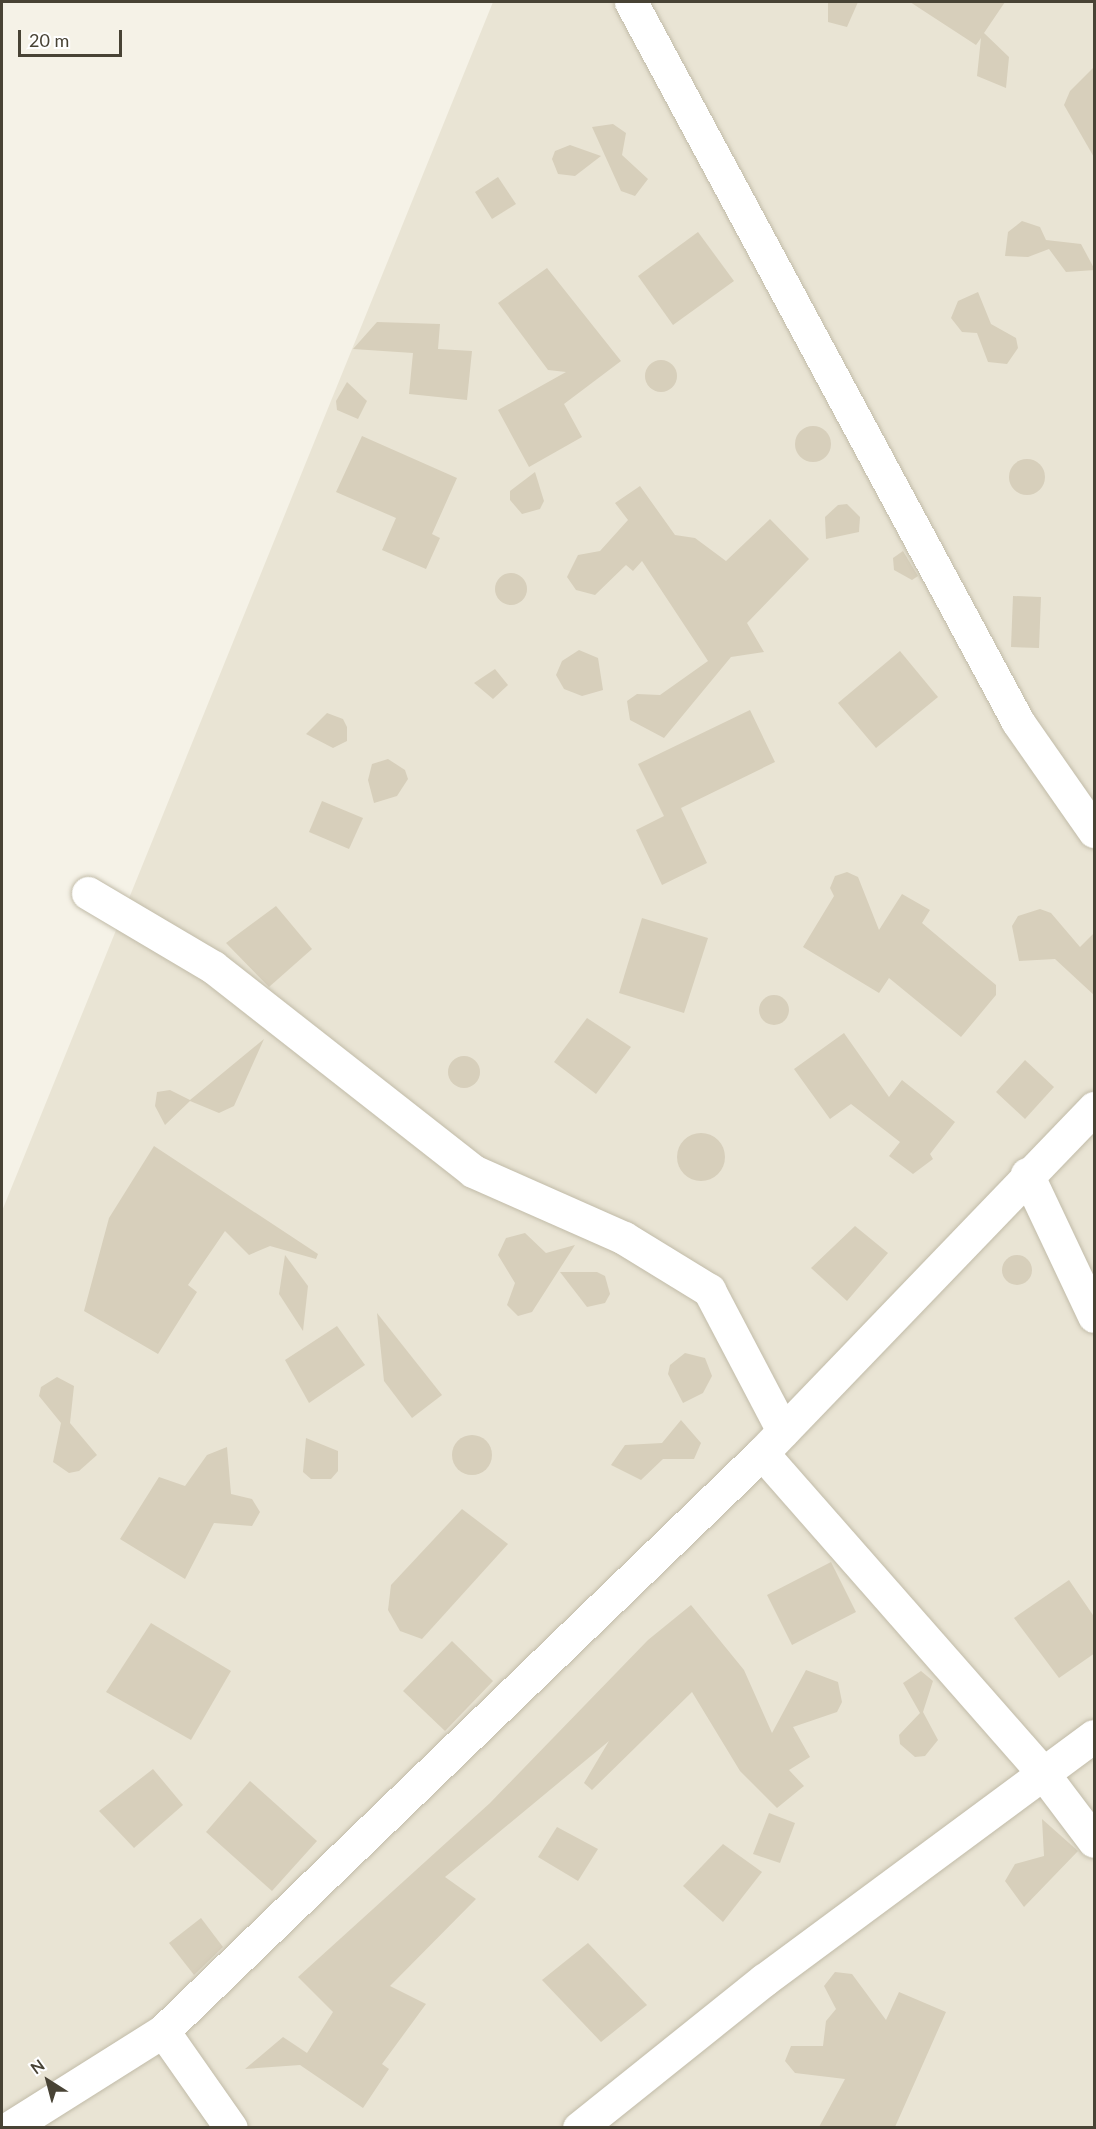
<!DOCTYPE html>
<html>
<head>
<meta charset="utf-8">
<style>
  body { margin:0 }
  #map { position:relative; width:1096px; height:2129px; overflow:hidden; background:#f5f2e7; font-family:Lato,sans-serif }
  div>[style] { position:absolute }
  .residential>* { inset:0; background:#e9e4d4 }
  .building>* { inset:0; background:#d7cfbb }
  .round { border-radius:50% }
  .roads { filter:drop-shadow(0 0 2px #c1bba8) drop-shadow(0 0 2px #c1bba8) }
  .minor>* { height:33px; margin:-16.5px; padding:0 16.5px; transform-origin:16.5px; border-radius:16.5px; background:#fff }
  span { translate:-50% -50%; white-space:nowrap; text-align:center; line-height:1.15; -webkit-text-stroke:6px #fff; paint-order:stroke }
  .frame { position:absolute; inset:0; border:3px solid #484335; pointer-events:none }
  .north { position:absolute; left:18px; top:2051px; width:60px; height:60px; -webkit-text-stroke:4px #fff; paint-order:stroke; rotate:324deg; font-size:16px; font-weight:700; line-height:24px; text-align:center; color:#484335 }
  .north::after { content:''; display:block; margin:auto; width:21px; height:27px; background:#484335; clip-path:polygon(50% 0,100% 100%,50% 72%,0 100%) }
  .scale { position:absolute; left:18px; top:30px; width:104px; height:27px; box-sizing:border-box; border:3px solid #484335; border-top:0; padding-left:8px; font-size:18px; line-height:21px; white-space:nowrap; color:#484335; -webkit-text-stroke:4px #fff; paint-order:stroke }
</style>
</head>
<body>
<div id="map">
  <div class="residential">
    <i style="clip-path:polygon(493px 2px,1094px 2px,1094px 2127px,2px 2128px,2px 1211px)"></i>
  </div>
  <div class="building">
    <i style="clip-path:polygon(828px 2px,858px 2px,847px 27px,828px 22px)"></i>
    <i style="clip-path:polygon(910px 2px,1005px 2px,984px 33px,1009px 57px,1006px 88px,977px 76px,981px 38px,976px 45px)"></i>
    <i style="clip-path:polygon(1095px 66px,1095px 159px,1064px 105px,1070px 91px)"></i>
    <i style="clip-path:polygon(613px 124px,626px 133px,622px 155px,648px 179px,635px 196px,621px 191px,592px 127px)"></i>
    <i style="clip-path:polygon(570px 145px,601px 156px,575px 176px,558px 174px,552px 159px,555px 151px)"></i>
    <i style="clip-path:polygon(498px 177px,516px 204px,492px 219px,475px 192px)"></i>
    <i style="clip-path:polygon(1022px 221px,1040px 227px,1046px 240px,1081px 244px,1095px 270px,1066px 272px,1049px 249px,1028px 257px,1005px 256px,1008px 232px)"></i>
    <i style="clip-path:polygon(698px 232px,734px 281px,673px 325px,638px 276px)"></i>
    <i style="clip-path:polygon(547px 268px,621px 361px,564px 404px,582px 437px,529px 467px,498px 410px,566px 372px,548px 370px,498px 303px)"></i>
    <i style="clip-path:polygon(978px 292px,991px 324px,1016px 338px,1018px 348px,1007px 364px,988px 362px,977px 333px,962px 332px,951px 318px,958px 301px)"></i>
    <i style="clip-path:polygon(377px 322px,440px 324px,438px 349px,472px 351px,467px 400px,409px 394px,413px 353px,353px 349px)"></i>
    <i class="round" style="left:645px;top:360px;width:32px;height:32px"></i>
    <i style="clip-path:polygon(347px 382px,367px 401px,358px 419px,337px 410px,336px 401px)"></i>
    <i class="round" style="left:795px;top:426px;width:36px;height:36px"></i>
    <i style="clip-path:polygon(362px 436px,457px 478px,432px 534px,440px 538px,426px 569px,382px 550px,396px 518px,336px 492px)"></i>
    <i class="round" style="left:1009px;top:459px;width:36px;height:36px"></i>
    <i style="clip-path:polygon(535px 472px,544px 501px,540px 509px,522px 514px,510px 500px,510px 491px)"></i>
    <i style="clip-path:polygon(640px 486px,675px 535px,695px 538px,726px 561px,770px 519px,809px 559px,747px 623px,764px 652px,731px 657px,664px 738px,630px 720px,627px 701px,637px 694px,660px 695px,708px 661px,642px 561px,633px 571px,626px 565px,595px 595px,576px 590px,567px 577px,578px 555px,600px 551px,628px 520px,615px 503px)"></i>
    <i style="clip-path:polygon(847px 504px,860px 517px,859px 532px,826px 539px,825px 517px,838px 505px)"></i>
    <i style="clip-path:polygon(903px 551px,918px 576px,912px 580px,894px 570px,893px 558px)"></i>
    <i class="round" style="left:495px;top:573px;width:32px;height:32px"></i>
    <i style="clip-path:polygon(1013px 596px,1041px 597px,1039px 648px,1011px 647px)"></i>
    <i style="clip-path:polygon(579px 650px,598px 658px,603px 690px,582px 696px,564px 689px,556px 675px,562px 661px)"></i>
    <i style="clip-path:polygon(900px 651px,938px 697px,876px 748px,838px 703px)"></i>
    <i style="clip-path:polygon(495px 669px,508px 685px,493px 699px,474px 683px)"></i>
    <i style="clip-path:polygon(750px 710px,775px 762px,681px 808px,707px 863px,662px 885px,636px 830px,664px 816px,638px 764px)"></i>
    <i style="clip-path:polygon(327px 713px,343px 719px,347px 727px,347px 741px,333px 748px,306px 734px)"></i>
    <i style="clip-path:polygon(388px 759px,405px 770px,408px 779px,397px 796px,374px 803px,368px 780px,372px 764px)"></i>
    <i style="clip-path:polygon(322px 801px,363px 818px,349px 849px,309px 832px)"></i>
    <i style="clip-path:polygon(847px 872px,858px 877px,879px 930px,902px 894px,930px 910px,922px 923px,996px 985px,996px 995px,961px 1037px,889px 978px,879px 993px,803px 947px,834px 896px,830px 888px,835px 876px)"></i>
    <i style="clip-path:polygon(276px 906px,312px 949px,269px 987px,226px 943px)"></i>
    <i style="clip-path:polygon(1040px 909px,1051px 913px,1080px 947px,1095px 932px,1095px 996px,1055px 959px,1019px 961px,1012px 926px,1018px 916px)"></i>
    <i style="clip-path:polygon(642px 918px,708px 938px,684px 1013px,619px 993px)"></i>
    <i class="round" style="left:759px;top:995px;width:30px;height:30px"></i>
    <i style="clip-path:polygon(587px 1018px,631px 1047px,596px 1094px,554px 1062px)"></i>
    <i style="clip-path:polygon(844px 1033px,889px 1097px,902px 1080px,955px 1122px,930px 1154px,933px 1159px,913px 1174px,889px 1156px,900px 1142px,851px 1104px,830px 1119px,794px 1069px)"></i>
    <i style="clip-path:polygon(264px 1039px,234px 1106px,219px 1113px,190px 1101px,165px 1125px,155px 1106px,157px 1092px,170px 1090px,190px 1100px)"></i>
    <i class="round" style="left:448px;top:1056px;width:32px;height:32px"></i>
    <i style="clip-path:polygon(1025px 1060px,1054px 1087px,1025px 1119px,996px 1092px)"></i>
    <i class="round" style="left:677px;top:1133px;width:48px;height:48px"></i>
    <i style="clip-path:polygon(154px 1146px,318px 1254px,316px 1259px,270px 1246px,249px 1255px,225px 1231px,188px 1285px,197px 1292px,158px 1354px,84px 1311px,109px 1218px)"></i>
    <i style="clip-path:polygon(855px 1226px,888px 1253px,847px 1301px,811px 1268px)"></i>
    <i style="clip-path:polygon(525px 1233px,546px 1253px,575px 1245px,532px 1312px,518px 1316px,507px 1305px,515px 1283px,498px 1255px,506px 1238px)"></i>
    <i class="round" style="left:1002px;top:1255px;width:30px;height:30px"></i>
    <i style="clip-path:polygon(285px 1255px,308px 1286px,303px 1331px,279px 1294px)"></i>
    <i style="clip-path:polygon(560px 1272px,597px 1272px,605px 1276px,610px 1294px,605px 1303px,587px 1307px)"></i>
    <i style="clip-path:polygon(377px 1313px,442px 1395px,412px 1418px,384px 1381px)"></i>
    <i style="clip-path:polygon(337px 1326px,365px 1365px,309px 1403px,285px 1360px)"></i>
    <i style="clip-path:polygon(685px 1353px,705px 1358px,712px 1376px,703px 1393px,683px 1403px,668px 1374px,670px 1365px)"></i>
    <i style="clip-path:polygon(57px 1377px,74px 1386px,70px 1423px,97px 1455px,79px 1471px,69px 1473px,53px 1462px,61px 1423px,39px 1396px,41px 1387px)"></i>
    <i style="clip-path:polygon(681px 1420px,701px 1443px,694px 1459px,663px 1459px,641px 1480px,611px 1465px,625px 1445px,662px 1443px)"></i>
    <i class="round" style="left:452px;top:1435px;width:40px;height:40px"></i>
    <i style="clip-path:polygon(306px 1438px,338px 1451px,338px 1471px,331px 1479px,311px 1479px,303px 1472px)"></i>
    <i style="clip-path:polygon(227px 1447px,231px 1494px,252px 1499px,260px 1512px,252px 1526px,214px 1523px,185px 1579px,120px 1539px,159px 1477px,185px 1486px,207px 1455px)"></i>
    <i style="clip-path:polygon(462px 1509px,508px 1544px,422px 1639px,400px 1631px,388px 1610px,391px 1585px)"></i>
    <i style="clip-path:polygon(831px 1562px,856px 1612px,792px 1645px,767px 1595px)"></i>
    <i style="clip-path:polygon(1069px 1580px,1095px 1618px,1095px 1653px,1059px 1678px,1014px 1618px)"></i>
    <i style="clip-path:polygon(691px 1605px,744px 1670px,772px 1733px,806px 1670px,838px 1682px,842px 1702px,837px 1712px,793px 1727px,810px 1757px,789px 1770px,804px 1786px,777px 1808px,740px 1771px,692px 1692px,592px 1790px,584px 1783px,609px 1741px,445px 1877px,476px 1899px,390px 1986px,426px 2004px,382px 2064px,389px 2069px,363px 2108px,300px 2065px,245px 2069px,283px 2037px,307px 2053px,333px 2012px,298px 1977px,490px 1803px,648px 1640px)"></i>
    <i style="clip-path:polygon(151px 1623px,231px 1671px,191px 1740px,106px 1692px)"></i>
    <i style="clip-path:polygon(452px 1641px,493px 1681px,445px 1731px,403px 1691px)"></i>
    <i style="clip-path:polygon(921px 1671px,933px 1681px,923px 1712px,938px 1740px,925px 1756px,915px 1757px,900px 1744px,899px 1735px,920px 1713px,903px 1683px)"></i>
    <i style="clip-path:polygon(153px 1769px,183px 1805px,134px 1848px,99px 1811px)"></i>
    <i style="clip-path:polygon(250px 1781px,317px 1841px,272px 1891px,206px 1832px)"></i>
    <i style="clip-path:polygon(769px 1813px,795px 1823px,780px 1863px,753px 1854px)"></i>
    <i style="clip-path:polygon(1042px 1819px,1078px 1851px,1024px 1907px,1005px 1881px,1015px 1864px,1044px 1856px)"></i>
    <i style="clip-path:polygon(557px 1827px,598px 1849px,578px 1881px,538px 1857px)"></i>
    <i style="clip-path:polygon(723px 1844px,762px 1872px,723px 1922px,683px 1886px)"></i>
    <i style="clip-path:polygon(201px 1918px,223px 1947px,194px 1975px,169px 1943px)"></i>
    <i style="clip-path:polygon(588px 1943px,647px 2005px,601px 2042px,542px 1980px)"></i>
    <i style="clip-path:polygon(835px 1972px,852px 1974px,886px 2020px,899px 1992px,946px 2012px,895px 2127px,819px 2127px,845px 2079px,795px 2073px,785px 2061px,791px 2046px,823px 2046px,826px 2021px,836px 2009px,824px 1986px)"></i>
  </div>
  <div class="roads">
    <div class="minor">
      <i style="left:631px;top:2px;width:817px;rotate:61.74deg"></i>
      <i style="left:1018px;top:722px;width:133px;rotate:55.1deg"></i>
      <i style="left:88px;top:893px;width:145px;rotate:30.6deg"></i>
      <i style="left:213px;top:967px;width:330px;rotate:38.1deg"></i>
      <i style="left:473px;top:1171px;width:165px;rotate:23.9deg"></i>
      <i style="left:624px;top:1238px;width:100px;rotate:31.5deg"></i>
      <i style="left:709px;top:1290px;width:159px;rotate:62.3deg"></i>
      <i style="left:1027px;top:1174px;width:157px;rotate:64.7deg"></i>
      <i style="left:762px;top:1453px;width:424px;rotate:48.7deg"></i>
      <i style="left:1042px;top:1772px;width:86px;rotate:53deg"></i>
      <i style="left:163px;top:2031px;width:118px;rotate:55deg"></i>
      <i style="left:9px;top:2128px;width:182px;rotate:-32.2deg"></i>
      <i style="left:163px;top:2031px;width:832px;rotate:-43.98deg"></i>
      <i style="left:762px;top:1453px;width:479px;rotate:-46.1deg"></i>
      <i style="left:579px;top:2128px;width:237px;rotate:-38.7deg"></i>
      <i style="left:764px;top:1980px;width:410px;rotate:-36.5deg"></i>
    </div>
  </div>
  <div class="frame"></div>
  <div class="north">N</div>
  <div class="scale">20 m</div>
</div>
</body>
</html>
